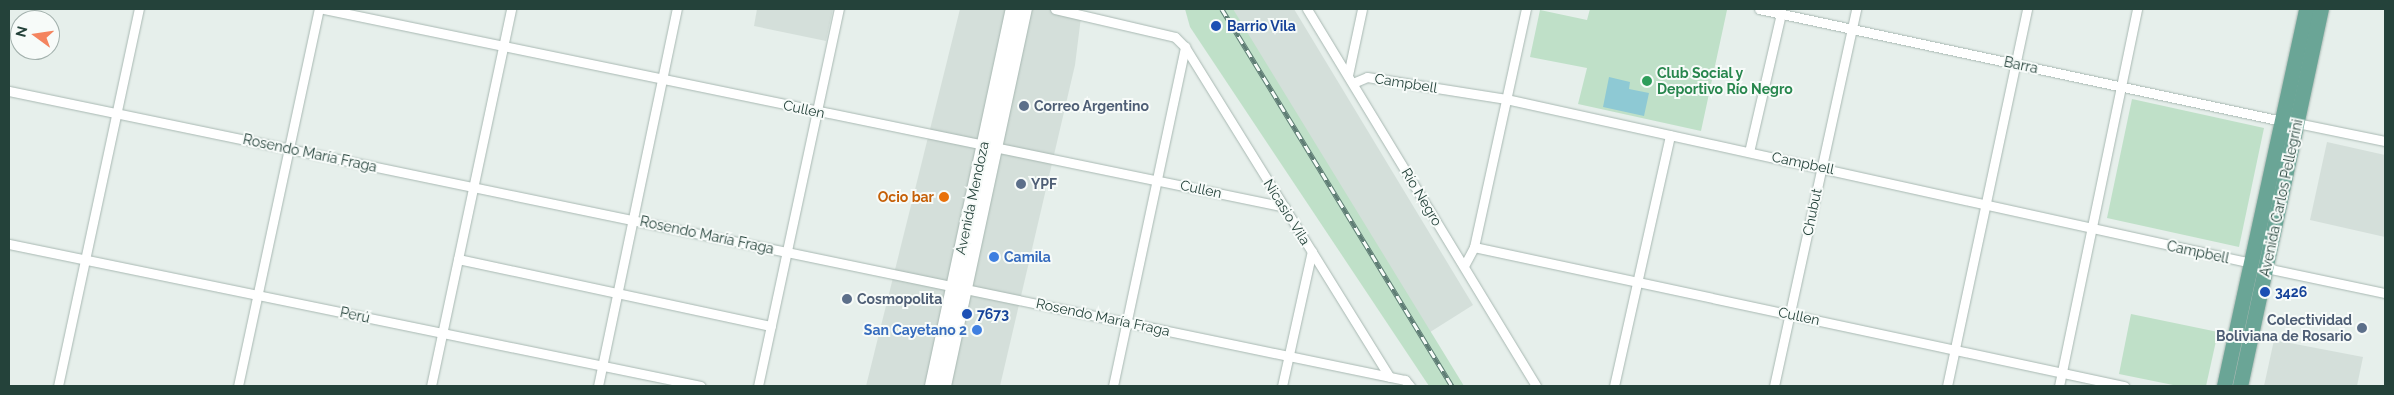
<!DOCTYPE html>
<html>
<head>
<meta charset="utf-8">
<style>
  body { margin:0 }
  #map { position:relative; width:2394px; height:395px; overflow:hidden; background:#e6efeb; font-family:Raleway,sans-serif }
  div>[style] { position:absolute }
  .built>* { inset:0; background:#d4dfda }
  .green>* { inset:0; background:#bfe0c8 }
  .water>* { inset:0; background:#8ec9d4 }
  .roads { filter:drop-shadow(0 0 1px #a8b8b2) drop-shadow(0 0 1px #a8b8b2) }
  .street>* { height:9px; margin:-4.5px; padding:0 4.5px; transform-origin:4.5px; border-radius:4.5px; background:#fff }
  .secondary>* { height:14px; margin:-7px; padding:0 7px; transform-origin:7px; border-radius:7px; background:#fff }
  .primary>* { height:15px; margin:-7.5px; padding:0 7.5px; transform-origin:7.5px; border-radius:7.5px; background:#6aa596 }
  .rail>* { height:4.5px; margin-top:-2.25px; transform-origin:0; background:repeating-linear-gradient(90deg,#f7fbf9 0 8px,#5f7d75 0 16px); box-sizing:border-box; border-block:1px solid #5f7d75 }
  .dots>* { width:14px; height:14px; translate:-50% -50%; box-sizing:border-box; border:2px solid #f7fbf9; border-radius:50% }
  span { translate:-50% -50%; white-space:nowrap; text-align:center; line-height:1.15; -webkit-text-stroke:4px #f7fbf9; paint-order:stroke }
  .transit-label { font-size:14px; color:#164399; font-weight:700 }
  .left { translate:0 -50%; text-align:left }
  .street-label { font-size:14px; color:#24423a }
  .leisure-label { font-size:14px; color:#27864d; font-weight:700 }
  .service-label { font-size:14px; color:#4e5e75; font-weight:700 }
  .right { translate:-100% -50%; text-align:right }
  .food-label { font-size:14px; color:#c56008; font-weight:700 }
  .shop-label { font-size:14px; color:#366cbe; font-weight:700 }
  .frame { position:absolute; inset:0; border:10px solid #24423a; pointer-events:none }
  .north { position:absolute; left:10px; top:10px; width:50px; height:50px; box-sizing:border-box; background:#f7fbf9; border:1px solid #a3b1ad; border-radius:50%; rotate:284deg; font-size:14px; font-weight:700; line-height:20px; text-align:center; color:#24423a }
  .north::after { content:''; display:block; margin:auto; width:18px; height:22px; background:#f4845f; clip-path:polygon(50% 0,100% 100%,50% 72%,0 100%) }
</style>
</head>
<body>
<div id="map">
  <div class="built">
    <i style="clip-path:polygon(757px 9px,833px 9px,826px 41px,754px 26px)"></i>
    <i style="clip-path:polygon(960px 9px,1082px 9px,1075px 65px,1000px 386px,866px 386px)"></i>
    <i style="clip-path:polygon(1232px 9px,1294px 9px,1473px 305px,1427px 334px)"></i>
    <i style="clip-path:polygon(2327px 142px,2385px 155px,2385px 237px,2310px 220px)"></i>
    <i style="clip-path:polygon(2274px 340px,2363px 357px,2357px 386px,2264px 386px)"></i>
  </div>
  <div class="green">
    <i style="clip-path:polygon(1185px 9px,1233px 9px,1464px 386px,1429px 386px,1190px 27px)"></i>
    <i style="clip-path:polygon(1590px 9px,1727px 10px,1701px 131px,1578px 104px,1587px 68px,1530px 57px,1540px 10px,1587px 20px)"></i>
    <i style="clip-path:polygon(2132px 99px,2264px 128px,2239px 247px,2107px 218px)"></i>
    <i style="clip-path:polygon(2131px 314px,2218px 332px,2206px 386px,2178px 386px,2119px 374px)"></i>
  </div>
  <div class="water">
    <i style="clip-path:polygon(1609px 77px,1630px 82px,1629px 89px,1649px 93px,1644px 116px,1603px 107px)"></i>
  </div>
  <div class="roads">
    <div class="street">
      <i style="left:324px;top:9px;width:981px;rotate:11.64deg"></i>
      <i style="left:1055px;top:9px;width:123px;rotate:13.1deg"></i>
      <i style="left:1175px;top:37px;width:14px;rotate:45deg"></i>
      <i style="left:1185px;top:47px;width:388px;rotate:58.2deg"></i>
      <i style="left:1307px;top:9px;width:441px;rotate:58.7deg"></i>
      <i style="left:1759px;top:9px;width:535px;rotate:12.09deg"></i>
      <i style="left:1348px;top:75px;width:67px;rotate:-78deg"></i>
      <i style="left:1353px;top:83px;width:15px;rotate:-23deg"></i>
      <i style="left:1367px;top:77px;width:141px;rotate:9deg"></i>
      <i style="left:1506px;top:99px;width:763px;rotate:12.41deg"></i>
      <i style="left:9px;top:91px;width:1426px;rotate:11.7deg"></i>
      <i style="left:1405px;top:380px;width:8px;rotate:50deg"></i>
      <i style="left:2297px;top:123px;width:90px;rotate:11.6deg"></i>
      <i style="left:1749px;top:152px;width:143px;rotate:-77deg"></i>
      <i style="left:9px;top:244px;width:706px;rotate:11.6deg"></i>
      <i style="left:1474px;top:247px;width:665px;rotate:12.07deg"></i>
      <i style="left:458px;top:259px;width:320px;rotate:12.1deg"></i>
      <i style="left:1464px;top:266px;width:21px;rotate:-62deg"></i>
      <i style="left:1474px;top:247px;width:244px;rotate:-77.7deg"></i>
      <i style="left:2266px;top:268px;width:122px;rotate:11.9deg"></i>
      <i style="left:58px;top:386px;width:386px;rotate:-77.9deg"></i>
      <i style="left:238px;top:386px;width:386px;rotate:-77.9deg"></i>
      <i style="left:431px;top:386px;width:385px;rotate:-78deg"></i>
      <i style="left:598px;top:386px;width:385px;rotate:-78.2deg"></i>
      <i style="left:758px;top:386px;width:386px;rotate:-77.9deg"></i>
      <i style="left:1113px;top:386px;width:347px;rotate:-78deg"></i>
      <i style="left:1282px;top:386px;width:138px;rotate:-77.5deg"></i>
      <i style="left:1614px;top:386px;width:257px;rotate:-77.4deg"></i>
      <i style="left:1774px;top:386px;width:386px;rotate:-77.7deg"></i>
      <i style="left:1947px;top:386px;width:385px;rotate:-78deg"></i>
      <i style="left:2059px;top:386px;width:385px;rotate:-78.3deg"></i>
    </div>
    <div class="secondary">
      <i style="left:932px;top:386px;width:386px;rotate:-77.9deg"></i>
      <i style="left:944px;top:386px;width:386px;rotate:-77.9deg"></i>
    </div>
    <div class="primary">
      <i style="left:2224px;top:386px;width:386px;rotate:-77.7deg"></i>
      <i style="left:2240px;top:386px;width:386px;rotate:-77.9deg"></i>
    </div>
  </div>
  <div class="rail">
    <i style="left:1222px;top:9px;width:442px;rotate:58.6deg"></i>
  </div>
  <div class="dots">
    <i style="left:1216px;top:26px;background:#1a4fb4"></i>
    <i style="left:1647px;top:81px;background:#2e9e5b"></i>
    <i style="left:1024px;top:106px;background:#5c6f8a"></i>
    <i style="left:1021px;top:184px;background:#5c6f8a"></i>
    <i style="left:944px;top:197px;background:#e8710a"></i>
    <i style="left:994px;top:257px;background:#3f7fe0"></i>
    <i style="left:2265px;top:292px;background:#1a4fb4"></i>
    <i style="left:847px;top:299px;background:#5c6f8a"></i>
    <i style="left:967px;top:314px;background:#1a4fb4"></i>
    <i style="left:2362px;top:328px;background:#5c6f8a"></i>
    <i style="left:977px;top:330px;background:#3f7fe0"></i>
  </div>
  <div class="transit-label">
    <span class="left" style="left:1227px;top:26px">Barrio Vila</span>
    <span class="left" style="left:2275px;top:292px">3426</span>
    <span class="left" style="left:977px;top:314px">7673</span>
  </div>
  <div class="street-label">
    <span style="left:2021px;top:65px;rotate:12deg">Barra</span>
    <span style="left:1406px;top:83px;rotate:9deg">Campbell</span>
    <span style="left:804px;top:109px;rotate:12deg">Cullen</span>
    <span style="left:310px;top:153px;rotate:12deg">Rosendo María Fraga</span>
    <span style="left:1803px;top:163px;rotate:12deg">Campbell</span>
    <span style="left:1201px;top:189px;rotate:12deg">Cullen</span>
    <span style="left:1422px;top:197px;rotate:59deg">Río Negro</span>
    <span style="left:972px;top:198px;rotate:-78deg">Avenida Mendoza</span>
    <span style="left:2281px;top:198px;rotate:-78deg">Avenida Carlos Pellegrini</span>
    <span style="left:1287px;top:212px;rotate:58deg">Nicasio Vila</span>
    <span style="left:1812px;top:212px;rotate:-78deg">Chubut</span>
    <span style="left:707px;top:235px;rotate:12deg">Rosendo María Fraga</span>
    <span style="left:2198px;top:252px;rotate:12deg">Campbell</span>
    <span style="left:355px;top:315px;rotate:12deg">Perú</span>
    <span style="left:1799px;top:316px;rotate:12deg">Cullen</span>
    <span style="left:1103px;top:317px;rotate:12deg">Rosendo María Fraga</span>
  </div>
  <div class="leisure-label">
    <span class="left" style="left:1657px;top:81px">Club Social y<br>Deportivo Río Negro</span>
  </div>
  <div class="service-label">
    <span class="left" style="left:1034px;top:106px">Correo Argentino</span>
    <span class="left" style="left:1031px;top:184px">YPF</span>
    <span class="left" style="left:857px;top:299px">Cosmopolita</span>
    <span class="right" style="left:2352px;top:328px">Colectividad<br>Boliviana de Rosario</span>
  </div>
  <div class="food-label">
    <span class="right" style="left:934px;top:197px">Ocio bar</span>
  </div>
  <div class="shop-label">
    <span class="left" style="left:1004px;top:257px">Camila</span>
    <span class="right" style="left:967px;top:330px">San Cayetano 2</span>
  </div>
  <div class="frame"></div>
  <div class="north">N</div>
</div>
</body>
</html>
